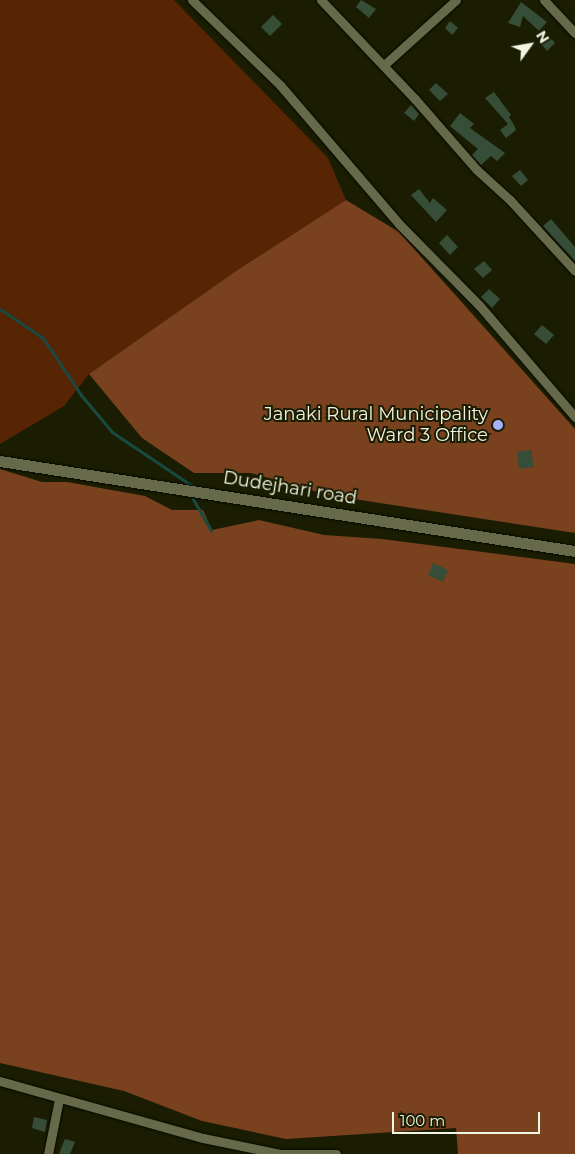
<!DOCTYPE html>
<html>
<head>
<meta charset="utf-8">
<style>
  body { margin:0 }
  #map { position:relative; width:575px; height:1154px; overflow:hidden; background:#1a1d01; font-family:Montserrat,sans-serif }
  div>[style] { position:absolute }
  .green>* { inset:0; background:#572503 }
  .forest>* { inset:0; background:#7a411f }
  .stream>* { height:3px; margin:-1.5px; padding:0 1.5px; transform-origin:1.5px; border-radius:1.5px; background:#184a41 }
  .building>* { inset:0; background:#364e38 }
  .roads { filter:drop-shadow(0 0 1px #060700) drop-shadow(0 0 1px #060700) }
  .minor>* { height:9px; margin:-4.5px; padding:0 4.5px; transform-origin:4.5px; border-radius:4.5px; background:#666a4a }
  .tertiary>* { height:11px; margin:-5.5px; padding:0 5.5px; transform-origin:5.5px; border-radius:5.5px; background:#666a4a }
  .dots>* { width:14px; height:14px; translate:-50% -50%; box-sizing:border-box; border:2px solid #1a1d01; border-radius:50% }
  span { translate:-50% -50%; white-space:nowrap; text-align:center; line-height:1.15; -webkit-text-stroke:4px #1a1d01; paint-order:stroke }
  .poi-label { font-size:18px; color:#f2f5e3 }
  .right { translate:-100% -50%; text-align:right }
  .street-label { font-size:18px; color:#f2f5e3 }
  .north { position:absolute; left:505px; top:20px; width:50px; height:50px; -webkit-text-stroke:4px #1a1d01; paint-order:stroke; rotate:58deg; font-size:14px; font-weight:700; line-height:20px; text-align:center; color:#f2f5e3 }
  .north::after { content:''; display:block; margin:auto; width:18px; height:22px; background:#f2f5e3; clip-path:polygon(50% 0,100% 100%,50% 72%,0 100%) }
  .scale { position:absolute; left:392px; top:1112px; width:148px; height:22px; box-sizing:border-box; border:2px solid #f2f5e3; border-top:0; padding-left:6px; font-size:15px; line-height:18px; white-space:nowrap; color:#f2f5e3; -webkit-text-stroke:4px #1a1d01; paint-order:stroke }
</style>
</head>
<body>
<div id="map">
  <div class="green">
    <i style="clip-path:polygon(0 0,174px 0,328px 158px,346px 200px,236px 271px,89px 374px,64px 406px,0 444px)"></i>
  </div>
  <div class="forest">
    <i style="clip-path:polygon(346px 200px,399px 232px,575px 429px,575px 533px,328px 495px,251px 473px,194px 473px,142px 438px,89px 374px,236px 271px)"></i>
    <i style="clip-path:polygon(0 469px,42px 482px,67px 482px,145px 496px,172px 510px,203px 510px,212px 530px,259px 520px,324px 535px,382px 539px,575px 564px,575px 1154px,458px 1154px,456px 1128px,286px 1139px,202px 1121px,124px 1091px,0 1063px)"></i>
  </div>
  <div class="stream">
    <i style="left:0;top:309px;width:52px;rotate:34deg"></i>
    <i style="left:43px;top:338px;width:69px;rotate:56.3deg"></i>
    <i style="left:81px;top:395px;width:48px;rotate:50deg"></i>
    <i style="left:112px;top:432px;width:99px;rotate:33.9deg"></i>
    <i style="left:193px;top:499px;width:36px;rotate:60deg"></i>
  </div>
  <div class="building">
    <i style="clip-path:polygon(361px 0,376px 9px,369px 18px,356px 7px)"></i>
    <i style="clip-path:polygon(521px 2px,547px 22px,539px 31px,523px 16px,520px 27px,508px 23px)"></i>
    <i style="clip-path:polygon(273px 15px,282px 24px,270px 36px,261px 27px)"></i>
    <i style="clip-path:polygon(450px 21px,458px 28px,452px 35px,445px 28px)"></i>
    <i style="clip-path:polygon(547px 34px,555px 43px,547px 51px,539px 41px)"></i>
    <i style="clip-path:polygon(436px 83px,448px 94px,440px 101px,429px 90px)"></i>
    <i style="clip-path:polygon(494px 92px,511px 115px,509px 117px,514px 125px,516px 130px,506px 138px,500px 130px,508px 124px,485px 98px)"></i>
    <i style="clip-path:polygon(411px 105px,419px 114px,414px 121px,404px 113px)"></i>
    <i style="clip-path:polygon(460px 113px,474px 124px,470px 128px,505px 153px,497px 161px,491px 156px,481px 165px,472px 155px,478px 149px,450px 126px)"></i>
    <i style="clip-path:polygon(520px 170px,528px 180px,521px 186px,512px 176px)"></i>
    <i style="clip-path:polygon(419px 189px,430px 203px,433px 198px,447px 210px,436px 222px,411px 195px)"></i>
    <i style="clip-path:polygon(551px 219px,575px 247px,575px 261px,543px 226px)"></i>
    <i style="clip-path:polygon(447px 235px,458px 247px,450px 255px,439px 243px)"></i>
    <i style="clip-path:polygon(484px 261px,492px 270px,483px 278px,474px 269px)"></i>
    <i style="clip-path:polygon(489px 289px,500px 299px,492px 308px,481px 297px)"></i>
    <i style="clip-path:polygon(542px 325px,554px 335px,546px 344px,534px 334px)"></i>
    <i style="clip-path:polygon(531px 450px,534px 467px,519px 469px,517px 452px)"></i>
    <i style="clip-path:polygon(433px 563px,448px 570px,443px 582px,428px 575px)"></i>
    <i style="clip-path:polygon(34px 1117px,47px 1120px,45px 1132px,32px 1128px)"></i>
    <i style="clip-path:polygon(65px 1139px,75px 1142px,70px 1154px,59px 1154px)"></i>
  </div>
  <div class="roads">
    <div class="minor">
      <i style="left:192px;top:0;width:122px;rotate:44deg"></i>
      <i style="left:280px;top:85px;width:184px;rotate:49.4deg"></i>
      <i style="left:400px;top:225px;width:112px;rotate:45.4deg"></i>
      <i style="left:479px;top:305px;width:148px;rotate:49.4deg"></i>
      <i style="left:321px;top:0;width:137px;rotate:46.5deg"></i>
      <i style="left:415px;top:99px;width:94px;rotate:48.9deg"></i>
      <i style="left:477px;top:170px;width:45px;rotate:42.3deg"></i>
      <i style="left:510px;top:200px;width:96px;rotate:47.5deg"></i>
      <i style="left:544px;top:0;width:45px;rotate:46.8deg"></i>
      <i style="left:384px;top:65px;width:97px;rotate:-42.1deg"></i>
      <i style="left:0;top:1081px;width:211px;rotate:15.7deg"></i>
      <i style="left:203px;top:1138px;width:80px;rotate:11.6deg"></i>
      <i style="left:281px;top:1154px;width:55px"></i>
      <i style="left:48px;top:1154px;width:56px;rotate:-78.7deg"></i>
    </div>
    <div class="tertiary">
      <i style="left:0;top:461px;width:582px;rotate:8.9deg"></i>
    </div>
  </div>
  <div class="dots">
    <i style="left:498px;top:425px;background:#a6b1fc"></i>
  </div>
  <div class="poi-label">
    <span class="right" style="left:488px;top:425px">Janaki Rural Municipality<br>Ward 3 Office</span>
  </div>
  <div class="street-label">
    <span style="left:290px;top:488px;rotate:9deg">Dudejhari road</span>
  </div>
  <div class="north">N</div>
  <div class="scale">100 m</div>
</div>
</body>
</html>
